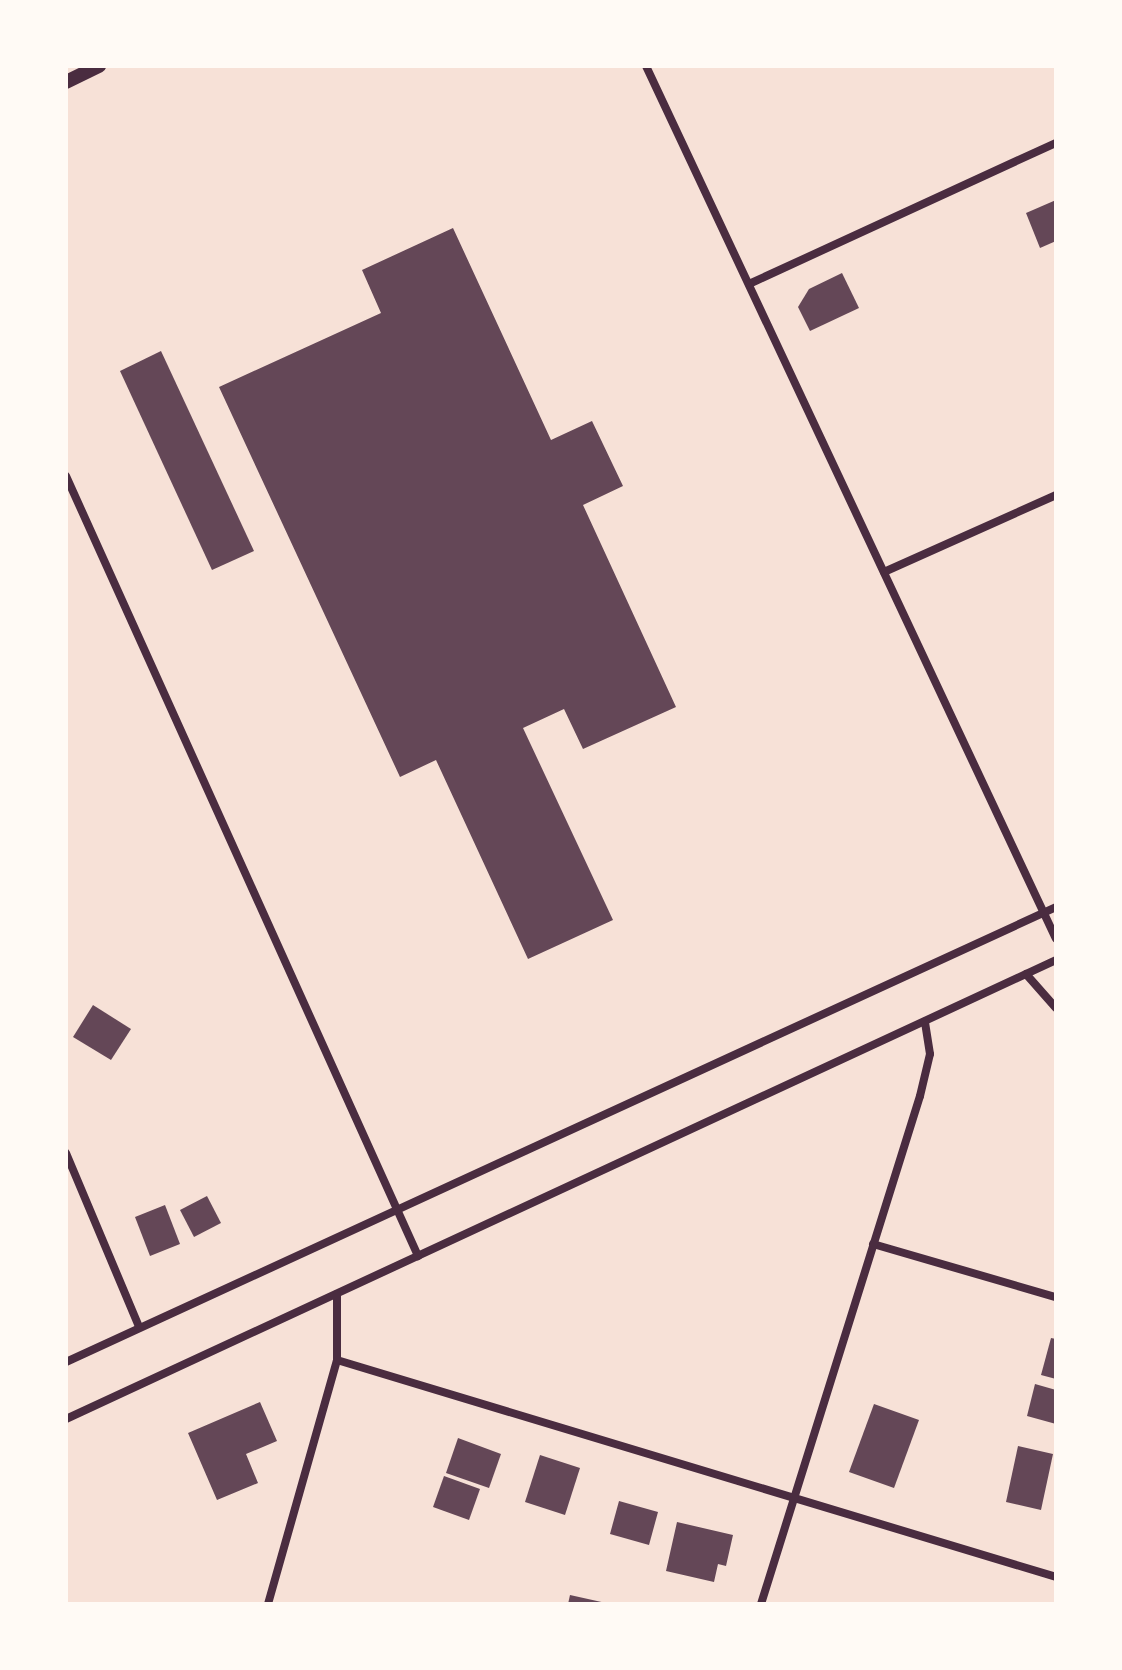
<!DOCTYPE html>
<html>
<head>
<meta charset="utf-8">
<style>
  body { margin:0 }
  #map { position:relative; width:1122px; height:1670px; overflow:hidden; background:#f7e1d7; font-family:"PT Sans",sans-serif }
  div>[style] { position:absolute }
  .building>* { inset:0; background:#644757 }
  .minor>* { height:8px; margin:-4px; padding:0 4px; transform-origin:4px; border-radius:4px; background:#4a2c40 }
  .tertiary>* { height:14px; margin:-7px; padding:0 7px; transform-origin:7px; border-radius:7px; background:#4a2c40 }
  span { translate:-50% -50%; white-space:nowrap; text-align:center; line-height:1.15; -webkit-text-stroke:6px #fffaf5; paint-order:stroke }
  .frame { position:absolute; inset:0; border:68px solid #fffaf5; pointer-events:none }
</style>
</head>
<body>
<div id="map">
  <div class="building">
    <i style="clip-path:polygon(1056px 200px,1056px 241px,1040px 248px,1026px 213px)"></i>
    <i style="clip-path:polygon(453px 228px,551px 440px,592px 421px,623px 486px,583px 505px,676px 707px,583px 749px,564px 709px,523px 728px,613px 920px,528px 959px,436px 760px,400px 777px,219px 387px,381px 313px,362px 270px)"></i>
    <i style="clip-path:polygon(842px 273px,859px 308px,810px 331px,798px 307px,809px 289px)"></i>
    <i style="clip-path:polygon(161px 351px,254px 551px,212px 570px,120px 371px)"></i>
    <i style="clip-path:polygon(93px 1005px,131px 1029px,111px 1060px,73px 1037px)"></i>
    <i style="clip-path:polygon(207px 1196px,221px 1223px,194px 1237px,180px 1210px)"></i>
    <i style="clip-path:polygon(165px 1205px,180px 1244px,150px 1256px,135px 1217px)"></i>
    <i style="clip-path:polygon(1051px 1338px,1056px 1339px,1056px 1379px,1041px 1375px)"></i>
    <i style="clip-path:polygon(1035px 1384px,1056px 1390px,1056px 1424px,1027px 1416px)"></i>
    <i style="clip-path:polygon(260px 1402px,277px 1441px,246px 1454px,258px 1483px,217px 1500px,188px 1433px)"></i>
    <i style="clip-path:polygon(874px 1404px,919px 1420px,894px 1488px,849px 1472px)"></i>
    <i style="clip-path:polygon(458px 1438px,501px 1454px,489px 1488px,446px 1473px)"></i>
    <i style="clip-path:polygon(1018px 1446px,1053px 1454px,1041px 1510px,1006px 1502px)"></i>
    <i style="clip-path:polygon(540px 1455px,580px 1468px,565px 1515px,525px 1502px)"></i>
    <i style="clip-path:polygon(444px 1476px,480px 1489px,469px 1520px,433px 1507px)"></i>
    <i style="clip-path:polygon(619px 1501px,658px 1512px,649px 1545px,610px 1534px)"></i>
    <i style="clip-path:polygon(677px 1522px,733px 1535px,726px 1566px,718px 1564px,714px 1582px,666px 1571px)"></i>
    <i style="clip-path:polygon(570px 1595px,606px 1603px,606px 1604px,568px 1604px)"></i>
  </div>
  <div class="minor">
    <i style="left:646px;top:66px;width:964px;rotate:64.84deg"></i>
    <i style="left:749px;top:284px;width:338px;rotate:-24.7deg"></i>
    <i style="left:66px;top:476px;width:856px;rotate:65.71deg"></i>
    <i style="left:884px;top:572px;width:188px;rotate:-24.1deg"></i>
    <i style="left:1026px;top:974px;width:45px;rotate:48.6deg"></i>
    <i style="left:66px;top:1153px;width:189px;rotate:67.2deg"></i>
    <i style="left:873px;top:1244px;width:191px;rotate:16.2deg"></i>
    <i style="left:337px;top:1360px;width:751px;rotate:16.79deg"></i>
    <i style="left:66px;top:1362px;width:1090px;rotate:-24.68deg"></i>
    <i style="left:66px;top:1419px;width:1091px;rotate:-24.87deg"></i>
    <i style="left:268px;top:1604px;width:254px;rotate:-74.2deg"></i>
    <i style="left:337px;top:1360px;width:66px;rotate:-90deg"></i>
    <i style="left:761px;top:1604px;width:532px;rotate:-72.62deg"></i>
    <i style="left:920px;top:1096px;width:43px;rotate:-76.6deg"></i>
    <i style="left:930px;top:1054px;width:33px;rotate:-99deg"></i>
  </div>
  <div class="tertiary">
    <i style="left:66px;top:82px;width:37px;rotate:-26deg"></i>
  </div>
  <div class="frame"></div>
</div>
</body>
</html>
